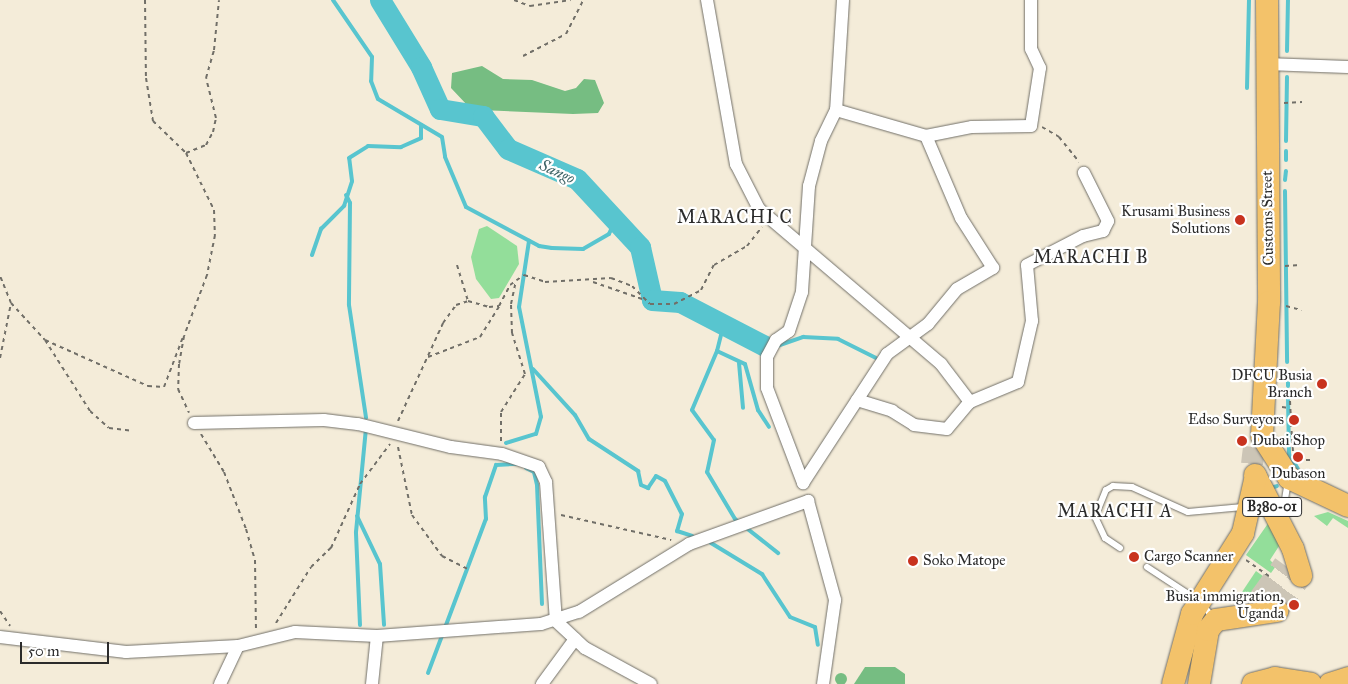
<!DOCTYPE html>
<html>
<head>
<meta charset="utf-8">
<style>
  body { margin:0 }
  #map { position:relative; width:1348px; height:684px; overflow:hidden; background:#f4ecd9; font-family:"IM FELL Great Primer",serif }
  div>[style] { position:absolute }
  .green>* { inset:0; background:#93de9a }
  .forest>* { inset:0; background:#76bd82 }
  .round { border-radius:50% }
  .stream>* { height:4px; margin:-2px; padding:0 2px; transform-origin:2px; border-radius:2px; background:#58c5cf }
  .river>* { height:21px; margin:-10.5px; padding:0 10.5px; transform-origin:10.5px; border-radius:10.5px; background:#58c5cf }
  .highway-tunnel>* { height:22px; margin-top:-11px; transform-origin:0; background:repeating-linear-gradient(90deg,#ccc5b6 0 22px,transparent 0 33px) }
  .path>* { height:2px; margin-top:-1px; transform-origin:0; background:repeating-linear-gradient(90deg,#716f68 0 4px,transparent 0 8px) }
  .roads { filter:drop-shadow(0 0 1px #716f68) drop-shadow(0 0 1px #716f68) }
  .lane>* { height:6px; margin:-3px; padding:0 3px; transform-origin:3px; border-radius:3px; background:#fff }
  .street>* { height:12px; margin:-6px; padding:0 6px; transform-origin:6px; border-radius:6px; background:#fff }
  .highway>* { height:22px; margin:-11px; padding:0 11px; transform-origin:11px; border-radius:11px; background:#f3c26a }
  .dots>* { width:14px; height:14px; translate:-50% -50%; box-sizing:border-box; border:2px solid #fff; border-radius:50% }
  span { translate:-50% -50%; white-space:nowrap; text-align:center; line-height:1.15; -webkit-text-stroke:4.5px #fff; paint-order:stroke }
  .shield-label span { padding:1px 4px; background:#fff; border:1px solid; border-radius:4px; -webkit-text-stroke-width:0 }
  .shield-label { font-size:14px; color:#2b2b2b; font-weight:700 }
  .poi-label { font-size:15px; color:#2b2b2b }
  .right { translate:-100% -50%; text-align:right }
  .left { translate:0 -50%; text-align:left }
  .street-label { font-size:15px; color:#2b2b2b }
  .water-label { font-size:16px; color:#3b6164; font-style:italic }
  .quarter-label { font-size:18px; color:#2b2b2b; letter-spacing:1px }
  .scale { position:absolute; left:20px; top:642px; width:89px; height:22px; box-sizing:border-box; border:2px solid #2b2b2b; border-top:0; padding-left:6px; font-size:15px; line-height:18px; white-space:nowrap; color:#2b2b2b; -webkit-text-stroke:4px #fff; paint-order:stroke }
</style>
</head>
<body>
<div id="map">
  <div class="green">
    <i style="clip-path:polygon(487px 226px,517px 246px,519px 264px,499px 298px,491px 299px,476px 279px,471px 257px,479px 229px)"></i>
    <i style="clip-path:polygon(1328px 512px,1348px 521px,1348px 528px,1333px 518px,1327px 526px,1314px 516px)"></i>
    <i style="clip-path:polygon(1269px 522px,1281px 543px,1270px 560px,1276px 566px,1271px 573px,1246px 555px)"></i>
    <i style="clip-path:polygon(1256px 571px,1267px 579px,1251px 600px,1236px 601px)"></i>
  </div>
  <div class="forest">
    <i style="clip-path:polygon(482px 66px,503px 79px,532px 80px,565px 91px,576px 88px,584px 79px,595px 80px,604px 103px,598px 113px,573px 114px,480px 110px,468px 106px,451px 88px,452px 73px)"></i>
    <i style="clip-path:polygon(865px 667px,895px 667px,905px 674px,905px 684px,854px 684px)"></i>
    <i class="round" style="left:835px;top:673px;width:12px;height:12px"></i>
  </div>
  <div class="stream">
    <i style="left:333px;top:0;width:69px;rotate:55.6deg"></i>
    <i style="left:372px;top:57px;width:24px;rotate:92deg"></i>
    <i style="left:371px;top:81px;width:19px;rotate:69deg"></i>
    <i style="left:378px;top:99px;width:74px;rotate:30.7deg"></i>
    <i style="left:442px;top:137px;width:20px;rotate:81deg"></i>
    <i style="left:445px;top:157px;width:54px;rotate:67.2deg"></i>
    <i style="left:466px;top:207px;width:83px;rotate:28.1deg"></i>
    <i style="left:539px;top:246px;width:13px;rotate:9deg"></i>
    <i style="left:552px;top:248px;width:31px;rotate:2deg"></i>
    <i style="left:583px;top:249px;width:30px;rotate:-30deg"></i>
    <i style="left:609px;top:234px;width:12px;rotate:-66deg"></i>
    <i style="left:1287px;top:51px;width:51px;rotate:-88.9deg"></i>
    <i style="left:1247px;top:88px;width:88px;rotate:-88.7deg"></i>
    <i style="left:1286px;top:141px;width:64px;rotate:-89.1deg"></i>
    <i style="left:1286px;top:151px;width:9px;rotate:90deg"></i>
    <i style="left:1285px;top:180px;width:9px;rotate:-84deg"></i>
    <i style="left:1285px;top:191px;width:171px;rotate:89.3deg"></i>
    <i style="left:346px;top:195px;width:9px;rotate:63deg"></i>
    <i style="left:350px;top:203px;width:102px;rotate:90.6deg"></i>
    <i style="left:349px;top:305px;width:114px;rotate:81.4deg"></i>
    <i style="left:312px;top:255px;width:28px;rotate:-71deg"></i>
    <i style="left:321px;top:229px;width:33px;rotate:-45deg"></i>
    <i style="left:344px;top:206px;width:26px;rotate:-72deg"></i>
    <i style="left:352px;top:181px;width:23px;rotate:-97deg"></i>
    <i style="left:349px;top:158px;width:22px;rotate:-32deg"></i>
    <i style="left:368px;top:146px;width:33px;rotate:2deg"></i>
    <i style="left:401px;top:147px;width:22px;rotate:-24deg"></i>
    <i style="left:421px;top:138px;width:13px;rotate:-90deg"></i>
    <i style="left:724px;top:323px;width:29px;rotate:104deg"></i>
    <i style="left:717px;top:351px;width:31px;rotate:25deg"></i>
    <i style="left:745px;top:364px;width:48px;rotate:74.2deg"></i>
    <i style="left:758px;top:410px;width:20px;rotate:57deg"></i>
    <i style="left:777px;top:346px;width:28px;rotate:-19deg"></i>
    <i style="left:803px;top:337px;width:35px;rotate:3deg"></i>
    <i style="left:838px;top:339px;width:42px;rotate:26.6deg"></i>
    <i style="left:717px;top:351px;width:64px;rotate:113deg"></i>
    <i style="left:692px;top:410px;width:37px;rotate:54deg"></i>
    <i style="left:714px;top:440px;width:33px;rotate:102deg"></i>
    <i style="left:707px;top:472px;width:55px;rotate:59.2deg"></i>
    <i style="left:735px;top:519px;width:55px;rotate:38.3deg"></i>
    <i style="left:739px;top:363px;width:45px;rotate:84.9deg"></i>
    <i style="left:533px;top:369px;width:62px;rotate:47.6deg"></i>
    <i style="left:575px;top:415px;width:28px;rotate:60deg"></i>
    <i style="left:589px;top:439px;width:59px;rotate:33.1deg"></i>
    <i style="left:638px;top:471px;width:14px;rotate:78deg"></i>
    <i style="left:641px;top:485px;width:8px;rotate:23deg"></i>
    <i style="left:648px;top:488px;width:14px;rotate:-56deg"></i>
    <i style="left:656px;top:476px;width:10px;rotate:29deg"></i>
    <i style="left:665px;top:481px;width:37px;rotate:63deg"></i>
    <i style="left:682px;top:514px;width:18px;rotate:106deg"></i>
    <i style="left:677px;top:531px;width:16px;rotate:18deg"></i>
    <i style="left:1288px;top:386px;width:13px;rotate:-90deg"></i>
    <i style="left:1288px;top:397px;width:57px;rotate:89deg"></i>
    <i style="left:1289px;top:454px;width:17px;rotate:59deg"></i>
    <i style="left:506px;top:443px;width:31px;rotate:-17deg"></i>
    <i style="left:536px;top:434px;width:18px;rotate:-74deg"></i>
    <i style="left:541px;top:417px;width:112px;rotate:-101.3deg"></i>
    <i style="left:519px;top:307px;width:67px;rotate:-81.4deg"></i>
    <i style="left:526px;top:468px;width:9px;rotate:27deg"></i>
    <i style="left:534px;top:472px;width:13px;rotate:77deg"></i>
    <i style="left:537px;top:485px;width:119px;rotate:87.6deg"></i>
    <i style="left:1274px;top:487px;width:3px;rotate:-18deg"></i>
    <i style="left:357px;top:516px;width:53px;rotate:64.4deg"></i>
    <i style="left:380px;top:564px;width:61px;rotate:86.2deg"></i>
    <i style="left:711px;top:543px;width:60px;rotate:31.3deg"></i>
    <i style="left:762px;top:574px;width:51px;rotate:56.9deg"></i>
    <i style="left:790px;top:617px;width:27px;rotate:22deg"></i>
    <i style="left:815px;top:627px;width:18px;rotate:81deg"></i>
    <i style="left:360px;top:625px;width:93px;rotate:-92.5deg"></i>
    <i style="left:356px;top:532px;width:104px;rotate:-84.5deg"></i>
    <i style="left:428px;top:673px;width:165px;rotate:-69.4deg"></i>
    <i style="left:486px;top:519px;width:22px;rotate:-93deg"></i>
    <i style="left:485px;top:497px;width:34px;rotate:-71deg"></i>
    <i style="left:496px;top:465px;width:22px;rotate:-3deg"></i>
  </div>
  <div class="river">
    <i style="left:380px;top:0;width:79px;rotate:58.5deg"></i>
    <i style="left:421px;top:67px;width:46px;rotate:65.7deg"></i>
    <i style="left:440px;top:109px;width:44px;rotate:9.2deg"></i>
    <i style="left:483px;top:116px;width:41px;rotate:52.9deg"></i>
    <i style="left:508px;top:149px;width:75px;rotate:23.5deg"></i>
    <i style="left:577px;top:179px;width:93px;rotate:47.2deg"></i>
    <i style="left:640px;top:247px;width:54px;rotate:77.2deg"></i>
    <i style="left:652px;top:300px;width:28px;rotate:4deg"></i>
    <i style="left:680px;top:302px;width:96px;rotate:27.4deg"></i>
  </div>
  <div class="highway-tunnel">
    <i style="left:1252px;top:464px;width:17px;rotate:-83deg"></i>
    <i style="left:1260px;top:598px;width:41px;rotate:-54deg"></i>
    <i style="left:1277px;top:611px;width:42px;rotate:-55.6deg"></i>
  </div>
  <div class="path">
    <i style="left:145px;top:0;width:78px;rotate:89.3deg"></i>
    <i style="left:146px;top:78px;width:44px;rotate:80.8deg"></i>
    <i style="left:153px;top:121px;width:46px;rotate:44.1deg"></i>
    <i style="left:186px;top:153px;width:64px;rotate:63.8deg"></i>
    <i style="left:214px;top:210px;width:25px;rotate:88deg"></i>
    <i style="left:215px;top:235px;width:41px;rotate:101.3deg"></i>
    <i style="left:207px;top:275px;width:65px;rotate:110.7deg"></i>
    <i style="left:184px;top:336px;width:28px;rotate:100deg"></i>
    <i style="left:179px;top:364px;width:25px;rotate:92deg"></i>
    <i style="left:178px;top:389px;width:26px;rotate:65deg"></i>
    <i style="left:514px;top:0;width:17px;rotate:21deg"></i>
    <i style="left:530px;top:6px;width:41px;rotate:-8.3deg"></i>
    <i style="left:523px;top:56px;width:48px;rotate:-27.1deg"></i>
    <i style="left:566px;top:34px;width:38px;rotate:-63deg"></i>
    <i style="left:1284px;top:103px;width:18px;rotate:-3deg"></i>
    <i style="left:1042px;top:127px;width:20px;rotate:30deg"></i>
    <i style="left:1059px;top:137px;width:32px;rotate:51deg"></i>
    <i style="left:186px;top:153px;width:22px;rotate:-22deg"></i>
    <i style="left:206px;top:145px;width:15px;rotate:-62deg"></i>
    <i style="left:213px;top:132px;width:14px;rotate:-78deg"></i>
    <i style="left:216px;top:118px;width:41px;rotate:-104deg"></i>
    <i style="left:206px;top:78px;width:29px;rotate:-74deg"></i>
    <i style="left:214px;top:50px;width:50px;rotate:-84.3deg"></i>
    <i style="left:457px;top:265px;width:38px;rotate:73deg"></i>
    <i style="left:468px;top:301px;width:22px;rotate:16deg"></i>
    <i style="left:489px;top:307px;width:10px;rotate:-6deg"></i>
    <i style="left:499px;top:306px;width:24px;rotate:-62deg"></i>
    <i style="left:510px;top:285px;width:17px;rotate:-36deg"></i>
    <i style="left:524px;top:275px;width:22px;rotate:18deg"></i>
    <i style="left:545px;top:282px;width:66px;rotate:-3.5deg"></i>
    <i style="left:611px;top:278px;width:22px;rotate:21deg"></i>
    <i style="left:632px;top:286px;width:25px;rotate:45deg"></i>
    <i style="left:650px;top:304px;width:24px"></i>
    <i style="left:674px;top:304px;width:30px;rotate:-27deg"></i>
    <i style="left:701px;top:290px;width:28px;rotate:-63deg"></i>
    <i style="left:714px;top:265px;width:38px;rotate:-30deg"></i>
    <i style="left:747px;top:246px;width:24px;rotate:-52deg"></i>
    <i style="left:1285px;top:266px;width:15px;rotate:-4deg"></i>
    <i style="left:593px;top:282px;width:52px;rotate:19.1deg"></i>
    <i style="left:11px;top:303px;width:50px;rotate:47.4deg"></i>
    <i style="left:45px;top:340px;width:113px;rotate:24.1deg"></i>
    <i style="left:148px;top:386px;width:16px;rotate:4deg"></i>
    <i style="left:164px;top:387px;width:53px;rotate:-69.2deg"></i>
    <i style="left:1286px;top:306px;width:16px;rotate:15deg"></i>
    <i style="left:45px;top:340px;width:84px;rotate:57.6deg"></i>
    <i style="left:90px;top:411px;width:25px;rotate:42deg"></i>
    <i style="left:109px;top:428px;width:23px;rotate:7deg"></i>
    <i style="left:428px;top:357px;width:56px;rotate:-21deg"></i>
    <i style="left:480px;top:337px;width:36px;rotate:-58deg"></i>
    <i style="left:0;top:358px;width:56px;rotate:-78.7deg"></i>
    <i style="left:11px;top:303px;width:29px;rotate:-112deg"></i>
    <i style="left:1290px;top:401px;width:22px;rotate:87deg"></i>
    <i style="left:1282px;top:407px;width:7px;rotate:8deg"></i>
    <i style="left:1281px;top:418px;width:11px;rotate:27deg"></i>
    <i style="left:1291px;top:423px;width:31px;rotate:86deg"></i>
    <i style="left:398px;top:421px;width:108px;rotate:-65.3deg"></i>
    <i style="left:443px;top:323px;width:22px;rotate:-54deg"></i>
    <i style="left:456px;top:305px;width:13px;rotate:-18deg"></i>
    <i style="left:201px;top:434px;width:44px;rotate:58.8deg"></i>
    <i style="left:224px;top:472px;width:61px;rotate:68.9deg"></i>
    <i style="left:246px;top:529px;width:32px;rotate:74deg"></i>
    <i style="left:255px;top:560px;width:70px;rotate:89.2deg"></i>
    <i style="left:501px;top:441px;width:29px;rotate:-90deg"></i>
    <i style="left:501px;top:412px;width:45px;rotate:-57.7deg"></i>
    <i style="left:525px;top:374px;width:43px;rotate:-107.6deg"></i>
    <i style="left:512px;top:333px;width:29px;rotate:-92deg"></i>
    <i style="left:511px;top:304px;width:24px;rotate:-78deg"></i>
    <i style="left:398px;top:447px;width:69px;rotate:78.4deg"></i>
    <i style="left:412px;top:515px;width:51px;rotate:53.8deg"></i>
    <i style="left:442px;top:556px;width:28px;rotate:27deg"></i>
    <i style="left:1298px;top:460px;width:12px"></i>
    <i style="left:561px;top:515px;width:113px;rotate:12.8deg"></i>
    <i style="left:1246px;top:560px;width:28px;rotate:35deg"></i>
    <i style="left:0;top:611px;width:18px;rotate:56deg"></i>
    <i style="left:276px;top:623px;width:66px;rotate:-58deg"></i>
    <i style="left:311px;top:567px;width:28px;rotate:-44deg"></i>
    <i style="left:331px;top:548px;width:70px;rotate:-65.6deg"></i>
    <i style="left:360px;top:484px;width:50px;rotate:-53.1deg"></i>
  </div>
  <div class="roads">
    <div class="lane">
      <i style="left:1283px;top:512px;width:32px;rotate:-81deg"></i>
      <i style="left:1120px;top:548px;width:18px;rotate:-146deg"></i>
      <i style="left:1105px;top:538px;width:23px;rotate:-115deg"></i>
      <i style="left:1095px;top:517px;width:29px;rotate:-68deg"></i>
      <i style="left:1106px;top:490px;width:8px;rotate:-30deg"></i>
      <i style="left:1113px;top:486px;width:19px;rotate:3deg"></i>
      <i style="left:1132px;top:487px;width:61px;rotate:24.1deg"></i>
      <i style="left:1188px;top:512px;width:55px;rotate:-5.2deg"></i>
      <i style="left:1147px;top:567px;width:62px;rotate:33.2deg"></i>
      <i style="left:1199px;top:601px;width:21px;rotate:49deg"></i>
    </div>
    <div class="street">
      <i style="left:707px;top:0;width:167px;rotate:80deg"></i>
      <i style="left:736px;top:164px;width:51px;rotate:62.9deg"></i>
      <i style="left:759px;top:209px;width:239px;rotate:40.4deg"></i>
      <i style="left:941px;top:364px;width:48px;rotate:52.7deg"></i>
      <i style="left:843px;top:0;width:110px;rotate:93.6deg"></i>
      <i style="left:836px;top:110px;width:34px;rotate:116deg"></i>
      <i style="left:821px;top:141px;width:47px;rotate:104.9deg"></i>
      <i style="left:809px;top:186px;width:106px;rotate:93.8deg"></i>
      <i style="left:802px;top:292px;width:41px;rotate:108.4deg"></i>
      <i style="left:789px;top:331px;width:16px;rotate:145deg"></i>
      <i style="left:776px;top:340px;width:19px;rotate:118deg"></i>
      <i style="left:767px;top:357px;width:31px;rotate:90deg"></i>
      <i style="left:767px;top:388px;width:102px;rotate:69.2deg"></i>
      <i style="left:803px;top:483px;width:154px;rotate:-56.9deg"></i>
      <i style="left:887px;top:354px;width:51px;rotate:-36.2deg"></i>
      <i style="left:928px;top:324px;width:45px;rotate:-50.4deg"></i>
      <i style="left:957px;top:289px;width:42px;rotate:-30.3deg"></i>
      <i style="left:993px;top:268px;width:59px;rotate:-122.6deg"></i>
      <i style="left:961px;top:218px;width:89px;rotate:-113.1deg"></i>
      <i style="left:1266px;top:64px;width:82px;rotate:2.1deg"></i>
      <i style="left:836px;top:110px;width:94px;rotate:16.1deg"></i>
      <i style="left:926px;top:136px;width:47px;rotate:-11.1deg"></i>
      <i style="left:972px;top:127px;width:59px;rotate:-1deg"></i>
      <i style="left:1031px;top:126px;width:59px;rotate:-81.2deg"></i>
      <i style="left:1040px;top:68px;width:21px;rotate:-115deg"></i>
      <i style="left:1031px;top:49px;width:49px;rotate:-90deg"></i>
      <i style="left:857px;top:400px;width:37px;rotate:17deg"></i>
      <i style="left:892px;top:411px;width:26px;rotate:32deg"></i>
      <i style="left:914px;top:425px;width:33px;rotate:7deg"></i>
      <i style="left:947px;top:429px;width:35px;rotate:-50deg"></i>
      <i style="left:970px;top:402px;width:52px;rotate:-22.6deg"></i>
      <i style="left:1018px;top:382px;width:63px;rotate:-77.1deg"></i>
      <i style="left:1032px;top:321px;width:56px;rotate:-95.1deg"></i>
      <i style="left:1027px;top:265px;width:63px;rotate:-27.4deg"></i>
      <i style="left:1083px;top:236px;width:21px;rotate:-14deg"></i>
      <i style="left:1103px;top:231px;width:11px;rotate:-63deg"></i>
      <i style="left:1108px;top:221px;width:54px;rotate:-116.6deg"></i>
      <i style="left:194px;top:423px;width:130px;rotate:-1.3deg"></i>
      <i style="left:324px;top:420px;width:34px;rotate:7deg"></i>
      <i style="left:358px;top:424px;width:96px;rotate:13.9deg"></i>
      <i style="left:451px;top:447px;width:51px;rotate:7.8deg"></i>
      <i style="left:502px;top:454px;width:39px;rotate:19deg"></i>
      <i style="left:539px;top:467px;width:17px;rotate:65deg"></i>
      <i style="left:546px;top:482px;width:139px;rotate:85.9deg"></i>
      <i style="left:556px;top:621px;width:40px;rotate:43deg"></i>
      <i style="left:585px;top:648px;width:75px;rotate:28.6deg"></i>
      <i style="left:0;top:637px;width:127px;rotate:6.8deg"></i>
      <i style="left:126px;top:652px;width:112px;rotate:-3.1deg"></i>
      <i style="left:238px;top:646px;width:59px;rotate:-13.8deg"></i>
      <i style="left:295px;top:632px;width:82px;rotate:2.8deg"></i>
      <i style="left:377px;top:636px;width:164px;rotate:-4.2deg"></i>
      <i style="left:541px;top:624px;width:40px;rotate:-18deg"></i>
      <i style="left:579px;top:612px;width:129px;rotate:-31.7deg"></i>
      <i style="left:689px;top:544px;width:127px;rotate:-19.9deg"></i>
      <i style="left:808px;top:501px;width:103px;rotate:74.7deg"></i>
      <i style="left:835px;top:600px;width:85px;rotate:98.1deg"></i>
      <i style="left:220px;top:684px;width:42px;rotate:-64.7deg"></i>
      <i style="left:372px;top:684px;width:48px;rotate:-84.1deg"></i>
      <i style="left:542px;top:684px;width:56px;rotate:-53.7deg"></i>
    </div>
    <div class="highway">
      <i style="left:1267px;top:0;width:302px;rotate:89.6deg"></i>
      <i style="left:1269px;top:302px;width:134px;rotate:93deg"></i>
      <i style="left:1262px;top:436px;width:50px;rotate:57.3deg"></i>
      <i style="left:1289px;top:478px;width:65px;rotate:25.4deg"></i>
      <i style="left:1255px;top:475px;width:83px;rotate:62.8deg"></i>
      <i style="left:1293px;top:549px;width:28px;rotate:73deg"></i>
      <i style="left:1173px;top:684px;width:73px;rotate:-74.8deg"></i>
      <i style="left:1192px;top:614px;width:96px;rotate:-57.8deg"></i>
      <i style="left:1243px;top:533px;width:58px;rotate:-77.2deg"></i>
      <i style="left:1199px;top:684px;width:55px;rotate:-80.5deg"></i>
      <i style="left:1208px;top:630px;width:13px;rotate:-51deg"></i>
      <i style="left:1216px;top:620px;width:62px;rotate:-8.4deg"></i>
      <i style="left:1253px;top:684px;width:23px;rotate:-15deg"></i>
      <i style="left:1275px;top:678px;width:36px;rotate:9deg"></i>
      <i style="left:1330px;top:684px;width:19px;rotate:-18deg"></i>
    </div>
  </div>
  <div class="dots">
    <i style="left:1240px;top:220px;background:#c8321e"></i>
    <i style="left:1322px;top:384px;background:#c8321e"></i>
    <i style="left:1294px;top:420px;background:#c8321e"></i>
    <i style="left:1242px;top:441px;background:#c8321e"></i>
    <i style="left:1298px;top:457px;background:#c8321e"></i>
    <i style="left:1134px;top:557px;background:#c8321e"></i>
    <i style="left:913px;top:561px;background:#c8321e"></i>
    <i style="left:1294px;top:605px;background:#c8321e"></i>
  </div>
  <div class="shield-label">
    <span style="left:1272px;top:507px">B380-01</span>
  </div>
  <div class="poi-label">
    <span class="right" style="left:1230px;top:220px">Krusami Business<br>Solutions</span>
    <span class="right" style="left:1312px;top:384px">DFCU Busia<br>Branch</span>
    <span class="right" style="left:1284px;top:420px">Edso Surveyors</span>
    <span class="left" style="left:1252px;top:441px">Dubai Shop</span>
    <span style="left:1298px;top:474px">Dubason</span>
    <span class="left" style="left:1144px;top:557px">Cargo Scanner</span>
    <span class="left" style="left:923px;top:561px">Soko Matope</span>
    <span class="right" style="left:1284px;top:605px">Busia immigration,<br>Uganda</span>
  </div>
  <div class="street-label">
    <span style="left:1268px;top:218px;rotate:-91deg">Customs Street</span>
  </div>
  <div class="water-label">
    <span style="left:557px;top:172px;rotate:25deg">Sango</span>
  </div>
  <div class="quarter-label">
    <span style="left:735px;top:217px">MARACHI C</span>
    <span style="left:1091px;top:257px">MARACHI B</span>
    <span style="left:1115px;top:511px">MARACHI A</span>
  </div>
  <div class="scale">50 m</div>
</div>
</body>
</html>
